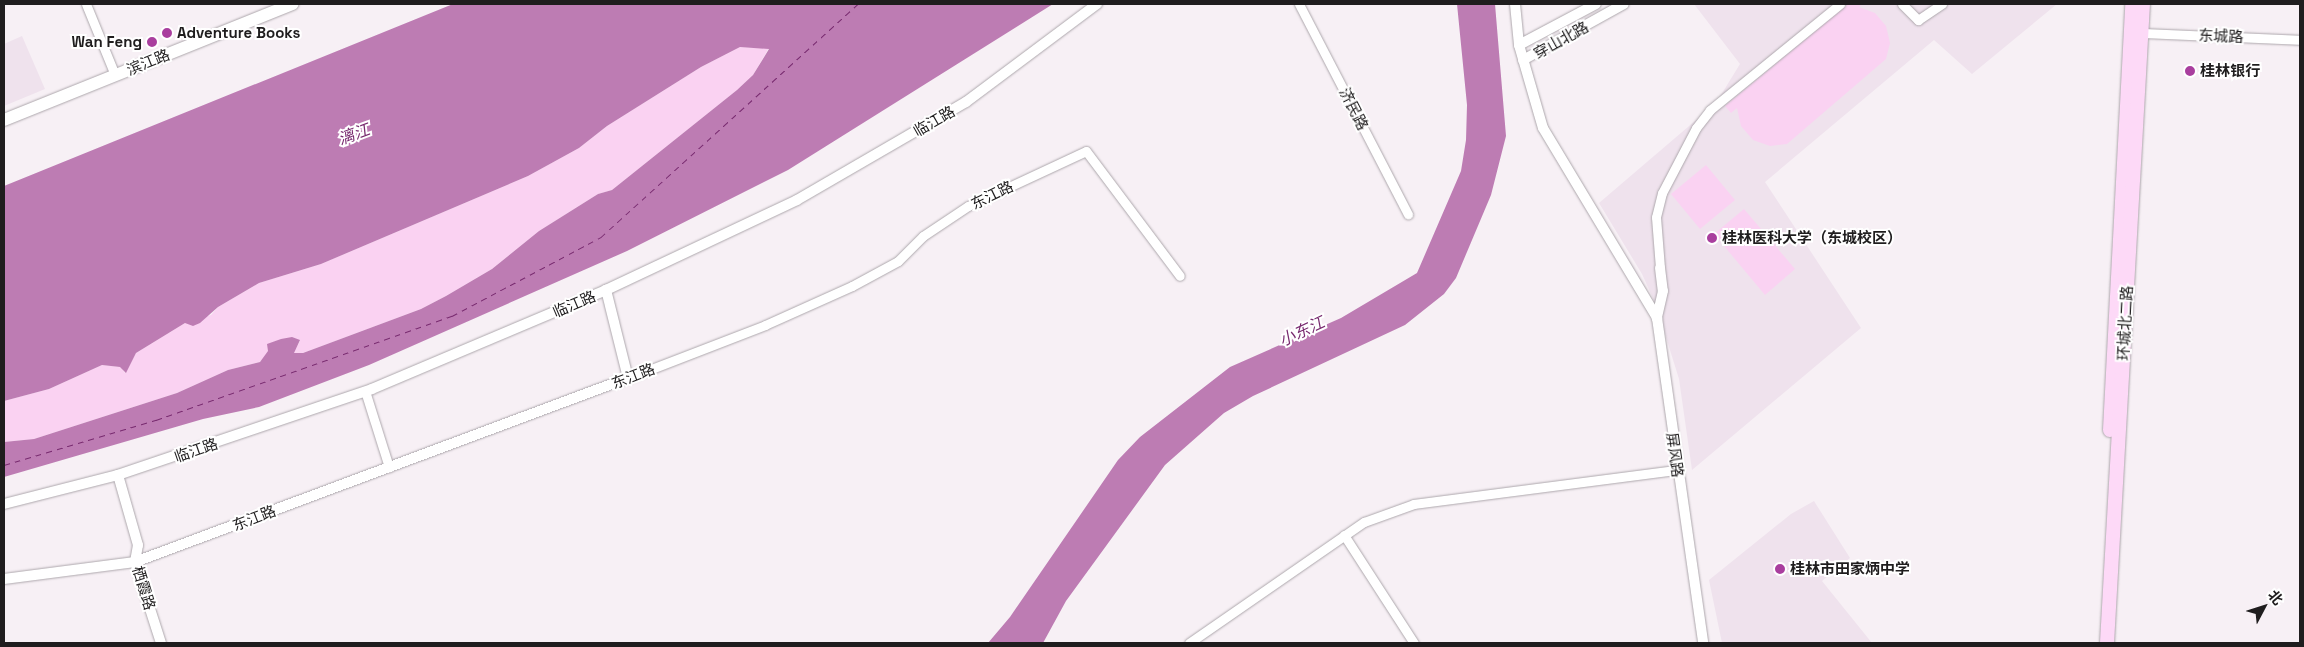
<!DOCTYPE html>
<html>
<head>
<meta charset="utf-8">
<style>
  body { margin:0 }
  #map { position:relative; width:2304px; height:647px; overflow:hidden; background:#f7f0f5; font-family:"Space Grotesk","Noto Sans SC",sans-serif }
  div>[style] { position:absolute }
  .built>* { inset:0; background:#efe2ed }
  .green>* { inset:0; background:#fad2f2 }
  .water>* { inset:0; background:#bd7cb3 }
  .ferry>* { height:1px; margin-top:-0.5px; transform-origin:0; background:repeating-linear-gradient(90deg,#782a6f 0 6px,transparent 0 11px) }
  .roads { filter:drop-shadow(0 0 1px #ada7ac) drop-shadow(0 0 1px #ada7ac) }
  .minor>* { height:9px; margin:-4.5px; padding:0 4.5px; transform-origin:4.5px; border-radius:4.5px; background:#fff }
  .tertiary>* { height:10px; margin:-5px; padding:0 5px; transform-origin:5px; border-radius:5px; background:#fff }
  .secondary>* { height:12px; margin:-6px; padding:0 6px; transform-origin:6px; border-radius:6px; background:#fff }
  .primary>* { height:14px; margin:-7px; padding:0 7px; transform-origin:7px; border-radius:7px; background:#fdd9f7 }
  .dots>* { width:14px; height:14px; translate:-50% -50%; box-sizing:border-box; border:2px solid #fff; border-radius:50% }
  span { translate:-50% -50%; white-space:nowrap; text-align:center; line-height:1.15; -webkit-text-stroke:4px #fff; paint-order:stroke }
  .poi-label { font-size:15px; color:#1f1d1e; font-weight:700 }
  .left { translate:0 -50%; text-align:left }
  .right { translate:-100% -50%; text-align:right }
  .street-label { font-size:15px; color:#1f1d1e }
  .water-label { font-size:16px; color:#782a6f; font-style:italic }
  .frame { position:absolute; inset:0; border:5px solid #1f1d1e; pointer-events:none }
  .north { position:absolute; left:2239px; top:582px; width:50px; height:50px; -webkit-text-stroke:4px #fff; paint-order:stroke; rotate:50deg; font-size:14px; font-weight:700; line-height:20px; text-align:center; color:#1f1d1e }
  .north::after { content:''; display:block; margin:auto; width:18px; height:22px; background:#1f1d1e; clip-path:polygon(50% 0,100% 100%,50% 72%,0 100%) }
</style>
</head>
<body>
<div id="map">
  <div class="built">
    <i style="clip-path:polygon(1694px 4px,2057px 4px,1972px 74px,1934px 40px,1765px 182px,1861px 328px,1692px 470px,1679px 379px,1656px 305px,1642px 274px,1599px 203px,1716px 103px,1740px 64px)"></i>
    <i style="clip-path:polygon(22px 36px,45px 89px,4px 106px,4px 44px)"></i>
    <i style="clip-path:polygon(1814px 501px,1850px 558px,1822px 581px,1872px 643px,1722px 643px,1709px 580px,1791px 514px)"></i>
  </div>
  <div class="green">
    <i style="clip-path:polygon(1848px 4px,1862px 4px,1859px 7px,1875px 13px,1886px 26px,1890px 43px,1886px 59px,1787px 144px,1770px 146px,1753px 140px,1741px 126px,1737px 108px,1731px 113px,1725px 106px)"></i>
    <i style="clip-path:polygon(740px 47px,769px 48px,753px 75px,737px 90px,612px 190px,598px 194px,539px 231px,492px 269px,446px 296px,421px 309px,303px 353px,293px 353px,300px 341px,281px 339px,260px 362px,228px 370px,177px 393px,34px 439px,4px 442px,4px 401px,49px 389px,102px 365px,121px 367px,125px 373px,136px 353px,185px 323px,211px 315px,218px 307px,259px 283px,321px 264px,528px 176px,579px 148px,607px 126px,701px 67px)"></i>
    <i style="clip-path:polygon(1706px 165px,1735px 200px,1700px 229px,1671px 194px)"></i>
    <i style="clip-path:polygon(1744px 209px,1795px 269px,1765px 295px,1714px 234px)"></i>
  </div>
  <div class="water">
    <i style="clip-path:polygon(453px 4px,1053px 4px,788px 170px,627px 251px,369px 365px,259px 407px,203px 419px,4px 477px,4px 442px,34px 439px,177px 393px,228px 370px,260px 362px,268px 351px,267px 344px,281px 339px,292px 337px,300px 340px,294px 353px,303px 353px,421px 309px,446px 296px,492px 269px,539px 231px,598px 194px,612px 190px,737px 90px,753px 75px,769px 49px,740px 47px,701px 67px,607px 126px,579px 148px,528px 176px,321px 264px,259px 283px,218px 307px,200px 323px,193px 326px,185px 323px,136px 353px,126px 373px,120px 367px,102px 365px,49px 389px,4px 401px,4px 186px)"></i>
    <i style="clip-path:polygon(1457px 4px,1495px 4px,1506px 136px,1491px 195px,1456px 278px,1444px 294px,1405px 325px,1253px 396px,1224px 413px,1165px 465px,1066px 601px,1043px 643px,988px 643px,1010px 617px,1118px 460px,1140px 437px,1230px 367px,1341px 318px,1417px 273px,1461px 171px,1466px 140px,1467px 105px)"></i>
  </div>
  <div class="ferry">
    <i style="left:4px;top:465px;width:159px;rotate:-16.5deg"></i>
    <i style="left:156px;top:420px;width:314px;rotate:-19.4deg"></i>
    <i style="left:452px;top:316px;width:169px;rotate:-27.9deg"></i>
    <i style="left:601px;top:237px;width:347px;rotate:-42.2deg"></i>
  </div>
  <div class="roads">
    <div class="minor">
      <i style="left:86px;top:4px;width:77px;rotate:67.8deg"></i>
      <i style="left:1299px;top:4px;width:237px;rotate:62.6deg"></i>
      <i style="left:1902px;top:4px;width:23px;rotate:45deg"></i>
      <i style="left:1918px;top:20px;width:29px;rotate:-34deg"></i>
      <i style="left:2142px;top:33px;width:158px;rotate:2.5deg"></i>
      <i style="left:1660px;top:268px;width:51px;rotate:-94.5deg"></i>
      <i style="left:1656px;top:217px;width:25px;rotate:-76deg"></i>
      <i style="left:1662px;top:193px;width:73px;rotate:-62.4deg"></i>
      <i style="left:1696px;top:128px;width:23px;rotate:-52deg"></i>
      <i style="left:1710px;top:110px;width:168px;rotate:-39.2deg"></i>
      <i style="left:628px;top:378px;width:147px;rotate:-21.1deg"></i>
      <i style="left:765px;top:325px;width:95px;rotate:-24.1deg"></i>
      <i style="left:852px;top:286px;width:52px;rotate:-28.5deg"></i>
      <i style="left:898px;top:261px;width:35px;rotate:-45deg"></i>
      <i style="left:923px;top:236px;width:54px;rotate:-33.7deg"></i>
      <i style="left:968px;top:206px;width:130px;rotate:-25deg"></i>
      <i style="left:1086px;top:151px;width:156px;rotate:53.1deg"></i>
      <i style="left:365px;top:391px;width:80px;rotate:72.5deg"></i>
      <i style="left:1344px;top:535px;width:129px;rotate:57.1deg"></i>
      <i style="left:1189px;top:643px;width:213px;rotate:-34.7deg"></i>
      <i style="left:1364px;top:522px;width:53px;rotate:-19.8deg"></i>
      <i style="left:1414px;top:504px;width:265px;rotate:-7.4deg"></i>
    </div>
    <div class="tertiary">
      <i style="left:1515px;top:4px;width:41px;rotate:84.4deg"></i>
      <i style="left:1519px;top:45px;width:86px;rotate:73.9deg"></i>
      <i style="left:1543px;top:128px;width:222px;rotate:59deg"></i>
      <i style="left:1519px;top:45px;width:87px;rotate:-28deg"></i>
      <i style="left:1523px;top:60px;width:115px;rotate:-29deg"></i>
      <i style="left:1660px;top:268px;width:23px;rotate:83deg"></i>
      <i style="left:1663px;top:291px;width:28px;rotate:103deg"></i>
      <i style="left:1657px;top:318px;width:328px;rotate:81.9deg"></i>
      <i style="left:118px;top:475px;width:73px;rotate:74.1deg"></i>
      <i style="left:138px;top:545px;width:17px;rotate:100deg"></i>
      <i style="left:135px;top:562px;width:85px;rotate:72.2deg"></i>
      <i style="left:4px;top:504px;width:118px;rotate:-14.3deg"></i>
      <i style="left:118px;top:475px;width:268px;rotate:-18.7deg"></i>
      <i style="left:372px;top:389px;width:254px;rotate:-22.9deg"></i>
      <i style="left:606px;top:290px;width:211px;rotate:-25.2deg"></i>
      <i style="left:797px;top:200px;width:195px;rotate:-30.1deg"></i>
      <i style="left:966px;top:102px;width:164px;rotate:-36.8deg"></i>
      <i style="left:4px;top:579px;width:132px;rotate:-7.4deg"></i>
      <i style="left:135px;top:562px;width:526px;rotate:-20.47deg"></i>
      <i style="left:628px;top:378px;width:91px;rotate:-104deg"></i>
    </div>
    <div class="secondary">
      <i style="left:4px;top:120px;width:311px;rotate:-21.9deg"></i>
    </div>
    <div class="primary">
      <i style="left:2110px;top:430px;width:427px;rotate:-87deg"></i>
      <i style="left:2107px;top:643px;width:640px;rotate:-86.78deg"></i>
    </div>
  </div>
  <div class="dots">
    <i style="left:167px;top:33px;background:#a93e9e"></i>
    <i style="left:152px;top:42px;background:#a93e9e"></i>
    <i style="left:2190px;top:71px;background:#a93e9e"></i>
    <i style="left:1712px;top:238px;background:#a93e9e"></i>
    <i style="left:1780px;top:569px;background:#a93e9e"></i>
  </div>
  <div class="poi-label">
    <span class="left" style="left:177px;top:33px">Adventure Books</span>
    <span class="right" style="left:142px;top:42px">Wan Feng</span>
    <span class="left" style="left:2200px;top:71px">桂林银行</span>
    <span class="left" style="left:1722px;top:238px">桂林医科大学（东城校区）</span>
    <span class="left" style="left:1790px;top:569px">桂林市田家炳中学</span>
  </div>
  <div class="street-label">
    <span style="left:2221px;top:36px;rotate:2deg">东城路</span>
    <span style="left:1561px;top:40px;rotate:-29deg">穿山北路</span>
    <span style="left:148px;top:62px;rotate:-22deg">滨江路</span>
    <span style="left:1354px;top:109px;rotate:63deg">济民路</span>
    <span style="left:934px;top:121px;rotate:-30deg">临江路</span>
    <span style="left:992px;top:195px;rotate:-26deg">东江路</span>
    <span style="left:574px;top:304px;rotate:-23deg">临江路</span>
    <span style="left:2125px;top:323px;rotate:-87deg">环城北二路</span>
    <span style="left:633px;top:376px;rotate:-21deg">东江路</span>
    <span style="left:196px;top:450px;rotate:-19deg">临江路</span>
    <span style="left:1675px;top:455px;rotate:82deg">屏风路</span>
    <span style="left:254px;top:518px;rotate:-21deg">东江路</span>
    <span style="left:144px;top:588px;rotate:73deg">栖霞路</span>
  </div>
  <div class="water-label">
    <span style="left:354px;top:135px;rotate:-20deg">漓江</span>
    <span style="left:1302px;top:332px;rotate:-25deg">小东江</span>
  </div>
  <div class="frame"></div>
  <div class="north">北</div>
</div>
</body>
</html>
